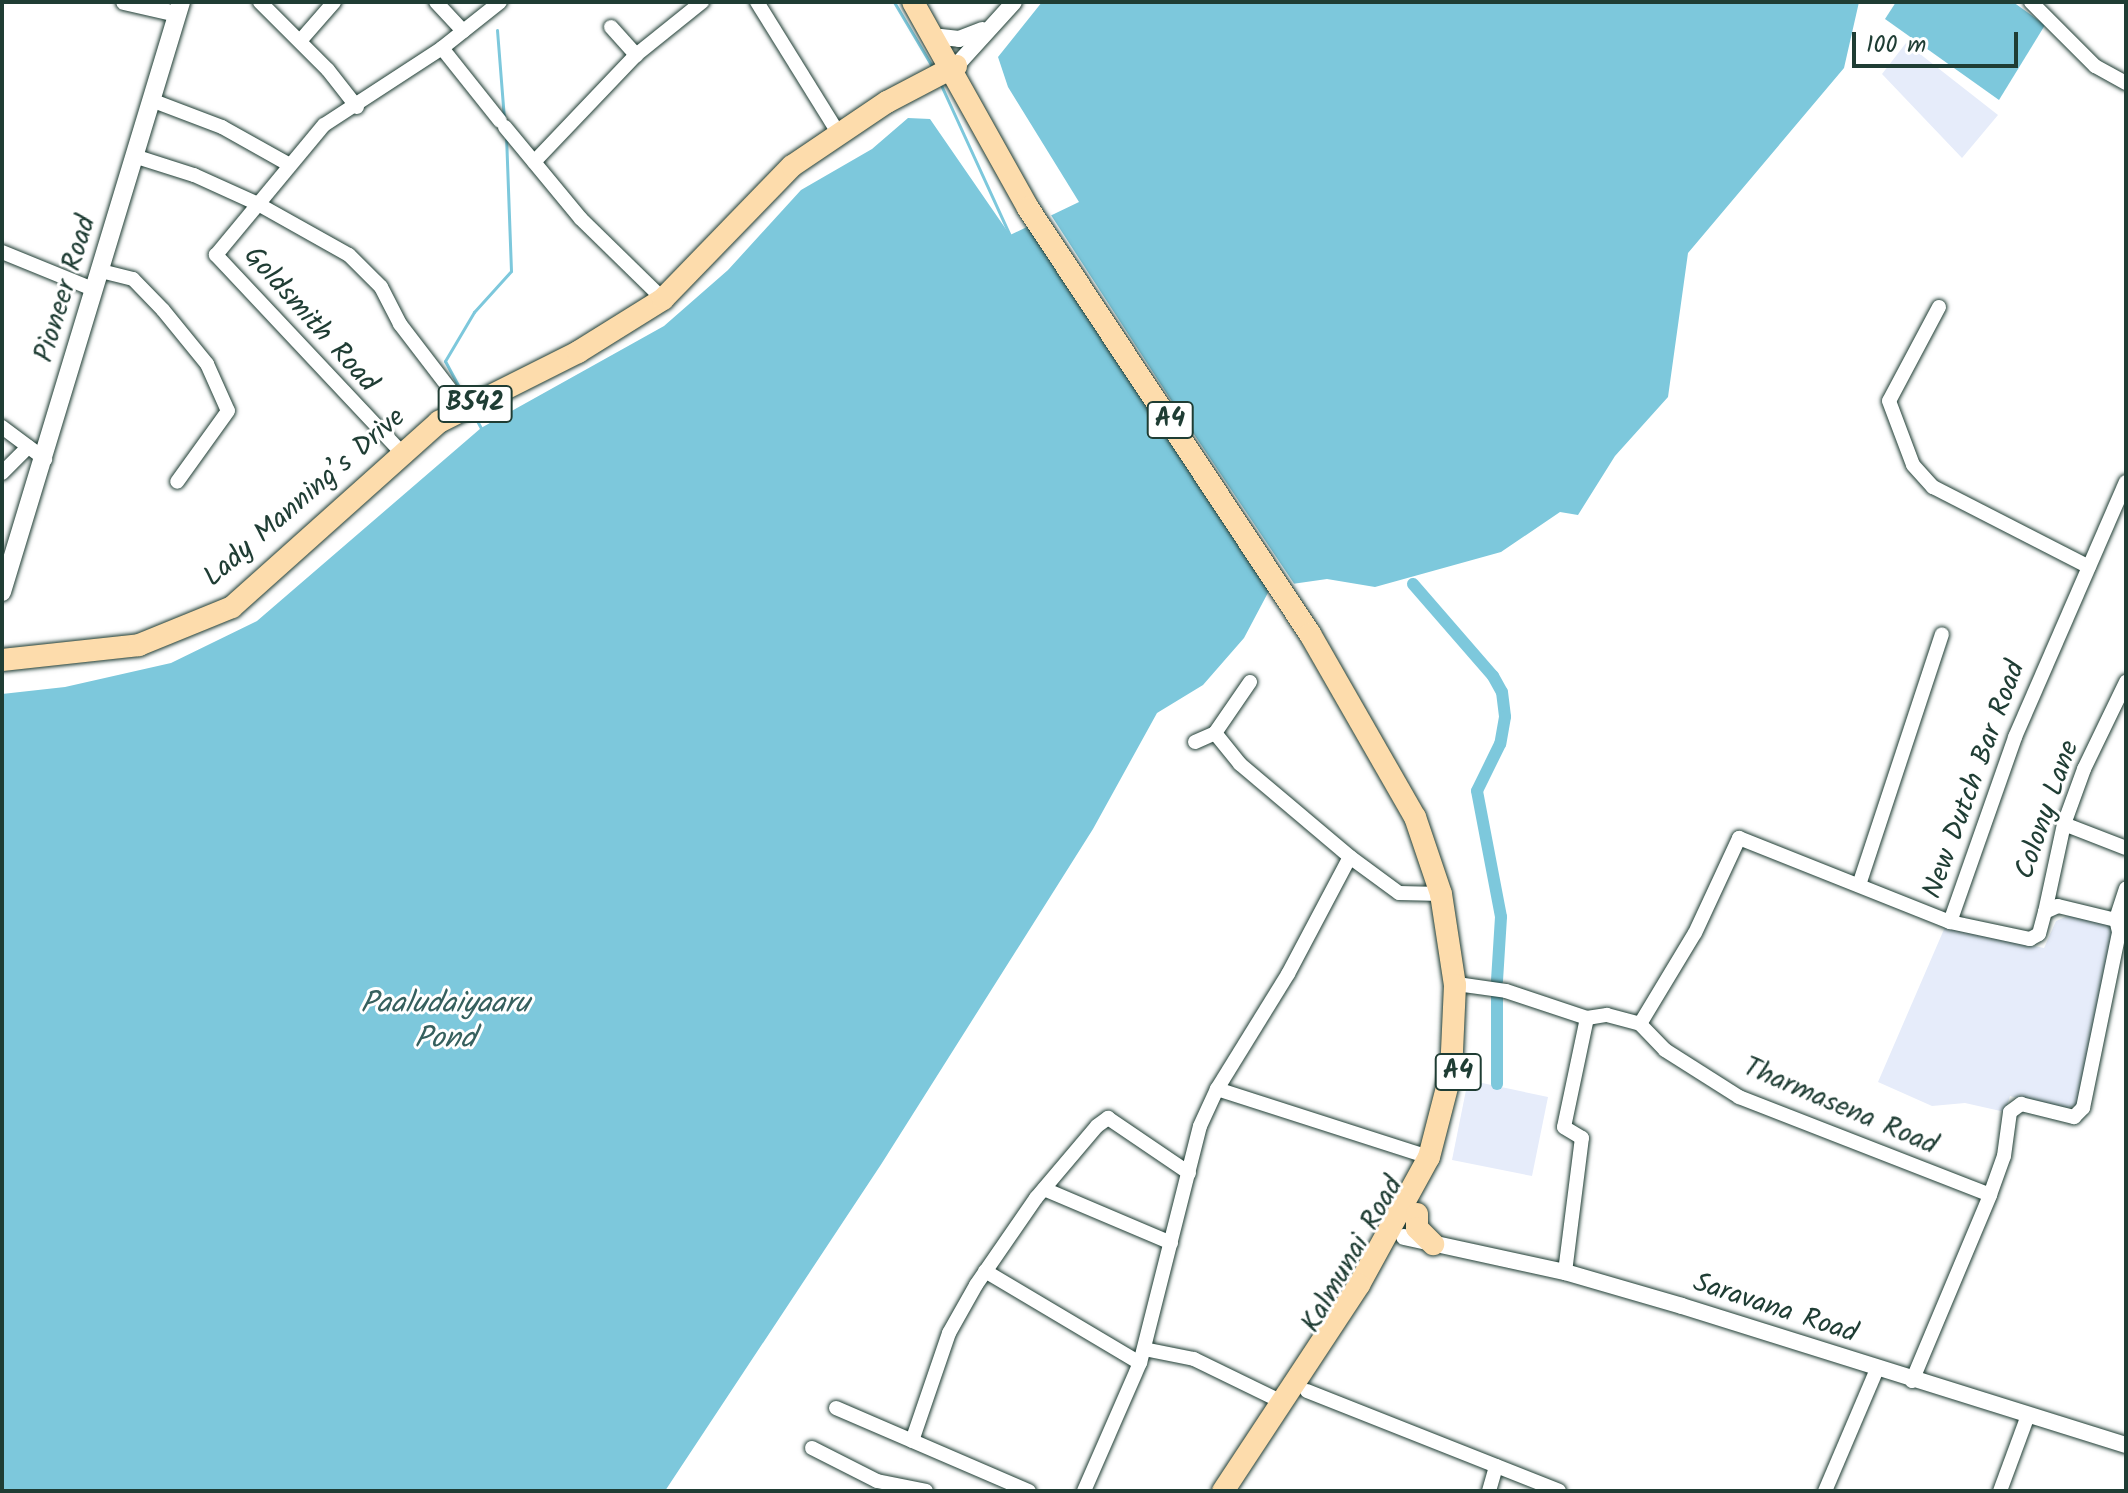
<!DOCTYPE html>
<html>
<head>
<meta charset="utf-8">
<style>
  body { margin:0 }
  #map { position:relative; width:2128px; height:1493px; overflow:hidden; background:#fff; font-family:Kalam,sans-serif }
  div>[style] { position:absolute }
  .built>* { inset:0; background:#e6ecfa }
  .water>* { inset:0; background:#7dc8dc }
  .pier>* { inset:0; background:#fff }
  .stream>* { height:3px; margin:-1.5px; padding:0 1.5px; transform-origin:1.5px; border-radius:1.5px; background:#7dc8dc }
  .canal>* { height:12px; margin:-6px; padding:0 6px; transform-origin:6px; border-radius:6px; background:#7dc8dc }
  .roads { filter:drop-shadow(0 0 2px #1f3d34) drop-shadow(0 0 2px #1f3d34) }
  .minor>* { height:14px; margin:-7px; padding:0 7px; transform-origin:7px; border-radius:7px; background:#fff }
  .tertiary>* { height:16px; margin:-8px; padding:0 8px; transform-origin:8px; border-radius:8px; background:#fff }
  .secondary>* { height:18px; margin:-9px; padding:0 9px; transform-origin:9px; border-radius:9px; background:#fff }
  .primary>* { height:22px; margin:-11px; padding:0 11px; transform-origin:11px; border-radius:11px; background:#fddcac }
  .trunk>* { height:22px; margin:-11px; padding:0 11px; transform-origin:11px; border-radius:11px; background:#fddcac }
  span { translate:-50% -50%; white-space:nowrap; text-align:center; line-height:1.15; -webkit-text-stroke:6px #fff; paint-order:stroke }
  .shield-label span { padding:2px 6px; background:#fff; border:2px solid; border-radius:6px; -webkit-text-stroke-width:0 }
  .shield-label { font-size:26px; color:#1f3d34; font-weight:700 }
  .street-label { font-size:28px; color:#1f3d34 }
  .water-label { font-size:30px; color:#36605e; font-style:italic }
  .frame { position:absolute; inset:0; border:4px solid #1f3d34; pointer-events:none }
  .scale { position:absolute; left:1852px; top:32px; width:166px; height:36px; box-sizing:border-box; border:4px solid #1f3d34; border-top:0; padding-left:10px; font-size:24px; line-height:28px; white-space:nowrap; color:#1f3d34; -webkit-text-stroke:6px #fff; paint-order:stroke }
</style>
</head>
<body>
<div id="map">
  <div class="built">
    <i style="clip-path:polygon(1906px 43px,1998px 115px,1962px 158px,1882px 74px)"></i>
    <i style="clip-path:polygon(2070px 915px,2115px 925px,2078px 1105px,2064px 1109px,2010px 1096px,2005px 1112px,1965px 1103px,1932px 1106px,1878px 1082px,1945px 927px,2044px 948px,2056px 921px)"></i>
    <i style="clip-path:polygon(1468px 1080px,1548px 1097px,1532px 1176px,1452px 1160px)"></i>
  </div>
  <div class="water">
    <i style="clip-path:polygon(1042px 2px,1859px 2px,1844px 68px,1688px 253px,1668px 397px,1615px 456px,1578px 515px,1560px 512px,1501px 552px,1375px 587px,1327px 579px,1271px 587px,1244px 638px,1203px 685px,1157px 713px,1093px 829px,882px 1163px,665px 1491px,2px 1491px,2px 694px,65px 687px,171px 663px,257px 621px,481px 428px,664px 326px,728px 270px,801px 190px,872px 149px,908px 118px,930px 119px,1010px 235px,1079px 202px,1008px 87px,998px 57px)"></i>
    <i style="clip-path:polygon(1896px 2px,2013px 2px,2045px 25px,1999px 100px,1885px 19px)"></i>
  </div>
  <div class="pier">
    <i style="clip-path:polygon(1049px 212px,1169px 397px,1295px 585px,1275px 590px,1031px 221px)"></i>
  </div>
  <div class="stream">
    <i style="left:894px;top:2px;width:77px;rotate:59.4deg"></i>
    <i style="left:497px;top:30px;width:88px;rotate:85.5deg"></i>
    <i style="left:941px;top:85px;width:166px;rotate:65.4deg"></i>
    <i style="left:465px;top:398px;width:42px;rotate:-118.4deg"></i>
    <i style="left:445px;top:361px;width:57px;rotate:-59.4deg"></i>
    <i style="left:474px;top:312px;width:55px;rotate:-47.9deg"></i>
    <i style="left:511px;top:271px;width:134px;rotate:-92.1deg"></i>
    <i style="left:474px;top:415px;width:15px;rotate:62deg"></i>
  </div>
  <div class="canal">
    <i style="left:1413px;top:584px;width:122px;rotate:49deg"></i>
    <i style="left:1493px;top:676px;width:18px;rotate:61deg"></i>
    <i style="left:1502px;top:692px;width:25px;rotate:83deg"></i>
    <i style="left:1505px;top:717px;width:27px;rotate:100deg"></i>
    <i style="left:1500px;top:744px;width:52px;rotate:116.1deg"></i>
    <i style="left:1477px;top:791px;width:128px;rotate:79.2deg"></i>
    <i style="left:1501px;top:917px;width:64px;rotate:93.6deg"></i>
    <i style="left:1497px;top:1084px;width:88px;rotate:-90deg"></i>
  </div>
  <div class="roads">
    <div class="minor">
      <i style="left:260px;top:2px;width:96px;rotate:45deg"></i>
      <i style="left:328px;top:70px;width:47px;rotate:51.9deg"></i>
      <i style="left:436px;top:2px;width:40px;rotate:47deg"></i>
      <i style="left:757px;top:2px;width:155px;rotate:58.2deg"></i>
      <i style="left:2031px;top:2px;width:91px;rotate:45deg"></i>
      <i style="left:2095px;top:66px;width:35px;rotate:29deg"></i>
      <i style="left:611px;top:27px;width:38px;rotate:48deg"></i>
      <i style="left:300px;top:41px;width:52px;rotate:-48.9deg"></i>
      <i style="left:442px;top:48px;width:93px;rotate:51.5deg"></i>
      <i style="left:151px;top:100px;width:76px;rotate:20.8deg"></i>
      <i style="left:222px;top:127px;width:76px;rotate:29.3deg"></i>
      <i style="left:505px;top:127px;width:119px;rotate:50.4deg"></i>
      <i style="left:581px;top:219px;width:115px;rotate:44.3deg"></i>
      <i style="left:134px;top:156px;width:63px;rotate:17.6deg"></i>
      <i style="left:194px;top:175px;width:70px;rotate:24.4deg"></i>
      <i style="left:258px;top:204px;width:104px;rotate:29.3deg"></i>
      <i style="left:349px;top:255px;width:45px;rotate:45deg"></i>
      <i style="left:381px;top:287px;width:42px;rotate:62.8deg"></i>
      <i style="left:400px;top:324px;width:107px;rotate:52.6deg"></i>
      <i style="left:534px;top:162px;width:148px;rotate:-46.4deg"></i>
      <i style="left:636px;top:55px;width:85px;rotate:-38.8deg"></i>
      <i style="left:2px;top:252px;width:100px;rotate:22.2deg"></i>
      <i style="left:101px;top:271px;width:33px;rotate:14deg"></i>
      <i style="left:133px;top:279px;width:43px;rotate:45.9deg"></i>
      <i style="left:163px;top:310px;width:70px;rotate:50.8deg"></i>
      <i style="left:207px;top:364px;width:51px;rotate:65.9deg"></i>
      <i style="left:228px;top:411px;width:87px;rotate:125.7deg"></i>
      <i style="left:1939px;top:307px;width:106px;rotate:118deg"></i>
      <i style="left:1889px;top:401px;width:68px;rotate:69.4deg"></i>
      <i style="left:1913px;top:465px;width:30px;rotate:48deg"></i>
      <i style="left:1933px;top:487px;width:175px;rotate:27.1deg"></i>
      <i style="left:2px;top:427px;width:54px;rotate:36.7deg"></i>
      <i style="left:402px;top:453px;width:272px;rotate:-133.2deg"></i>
      <i style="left:216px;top:255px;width:169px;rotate:-50.3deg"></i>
      <i style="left:324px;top:125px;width:141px;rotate:-33.1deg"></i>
      <i style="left:442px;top:48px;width:74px;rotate:-38.4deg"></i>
      <i style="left:2px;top:473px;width:37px;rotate:-45deg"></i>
      <i style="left:1215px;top:733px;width:62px;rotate:-55.5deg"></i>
      <i style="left:1195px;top:742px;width:22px;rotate:-24deg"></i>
      <i style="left:1215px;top:733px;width:40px;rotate:51deg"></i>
      <i style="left:1240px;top:764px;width:144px;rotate:40.2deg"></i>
      <i style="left:2064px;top:824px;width:66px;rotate:21.2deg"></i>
      <i style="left:1859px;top:885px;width:264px;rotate:-71.7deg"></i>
      <i style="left:2045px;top:912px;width:90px;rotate:-77.8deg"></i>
      <i style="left:2064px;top:824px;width:59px;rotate:-70deg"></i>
      <i style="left:2084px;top:769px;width:97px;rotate:-64.2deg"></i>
      <i style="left:1950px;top:922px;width:82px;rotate:12deg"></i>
      <i style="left:2030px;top:939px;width:10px;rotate:-29deg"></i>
      <i style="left:2039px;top:934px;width:23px;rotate:-75deg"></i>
      <i style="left:2045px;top:912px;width:14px;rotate:-25deg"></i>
      <i style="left:2058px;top:906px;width:68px;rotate:13.6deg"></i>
      <i style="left:1464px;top:985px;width:42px;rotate:8.1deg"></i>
      <i style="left:1506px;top:991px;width:85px;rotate:18.4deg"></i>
      <i style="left:1587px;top:1018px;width:20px;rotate:-9deg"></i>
      <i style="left:1607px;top:1015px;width:34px;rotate:15deg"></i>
      <i style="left:1640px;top:1024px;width:106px;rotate:-58.9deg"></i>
      <i style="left:1695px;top:933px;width:105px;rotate:-65.1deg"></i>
      <i style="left:1739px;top:838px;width:227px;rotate:21.7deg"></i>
      <i style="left:1950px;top:922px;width:196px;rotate:-70.6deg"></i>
      <i style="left:2015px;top:737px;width:278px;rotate:-66.5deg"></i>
      <i style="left:1640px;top:1024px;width:36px;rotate:46deg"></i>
      <i style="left:1665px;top:1050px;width:88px;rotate:32.4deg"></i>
      <i style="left:1739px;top:1097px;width:269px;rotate:21.3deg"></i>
      <i style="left:1217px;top:1089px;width:223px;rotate:17.8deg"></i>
      <i style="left:1044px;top:1189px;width:138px;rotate:23deg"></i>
      <i style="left:985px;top:1271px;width:180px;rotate:30.7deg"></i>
      <i style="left:1565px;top:1272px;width:135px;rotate:-82.8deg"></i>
      <i style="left:1582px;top:1138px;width:21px;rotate:-149deg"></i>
      <i style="left:1564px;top:1127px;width:111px;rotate:-78.1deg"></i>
      <i style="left:1144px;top:1349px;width:51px;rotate:11.3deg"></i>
      <i style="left:1194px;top:1359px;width:98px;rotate:26deg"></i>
      <i style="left:1912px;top:1381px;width:202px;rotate:-67.2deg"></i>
      <i style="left:1990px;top:1195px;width:41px;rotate:-70.3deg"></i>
      <i style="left:2004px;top:1156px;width:44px;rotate:-82.2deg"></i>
      <i style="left:2010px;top:1112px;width:14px;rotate:-36deg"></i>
      <i style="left:2021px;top:1104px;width:55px;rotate:13.8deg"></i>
      <i style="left:2074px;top:1117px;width:13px;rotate:-45deg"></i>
      <i style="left:2083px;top:1108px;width:180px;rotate:-78.4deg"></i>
      <i style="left:2119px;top:932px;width:13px;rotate:-103deg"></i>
      <i style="left:2116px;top:919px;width:32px;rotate:-72deg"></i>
      <i style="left:1307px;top:1391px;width:271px;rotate:21.6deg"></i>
      <i style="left:836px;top:1408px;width:210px;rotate:23.3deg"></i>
      <i style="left:912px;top:1441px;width:114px;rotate:-71.1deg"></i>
      <i style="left:949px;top:1333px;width:55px;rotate:-60.6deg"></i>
      <i style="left:976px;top:1285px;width:106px;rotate:-55.4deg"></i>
      <i style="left:1036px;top:1198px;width:94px;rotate:-49.7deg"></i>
      <i style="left:1097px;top:1126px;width:14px;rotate:-36deg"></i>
      <i style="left:1108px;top:1118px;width:98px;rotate:34.2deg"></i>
      <i style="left:812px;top:1448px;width:73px;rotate:26.9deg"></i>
      <i style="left:877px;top:1481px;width:50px;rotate:11.5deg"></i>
      <i style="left:1084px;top:1491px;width:140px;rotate:-66.4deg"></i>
      <i style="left:1140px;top:1363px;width:244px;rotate:-75.8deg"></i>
      <i style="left:1200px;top:1126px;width:41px;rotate:-65.3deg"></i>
      <i style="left:1217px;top:1089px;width:135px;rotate:-58.3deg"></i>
      <i style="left:1288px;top:974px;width:132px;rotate:-62.1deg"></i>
      <i style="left:1350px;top:857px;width:61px;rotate:36.3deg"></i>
      <i style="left:1399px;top:893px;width:42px;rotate:1.4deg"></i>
      <i style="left:1489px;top:1491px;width:26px;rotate:-74deg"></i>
      <i style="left:1825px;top:1491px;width:133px;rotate:-66.9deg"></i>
      <i style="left:2000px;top:1491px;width:78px;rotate:-69.7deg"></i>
    </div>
    <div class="tertiary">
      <i style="left:124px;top:2px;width:54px;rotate:12.8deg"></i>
      <i style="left:941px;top:37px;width:18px;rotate:6deg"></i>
      <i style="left:959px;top:39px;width:25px;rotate:-21deg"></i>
      <i style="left:956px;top:66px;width:86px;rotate:-47.8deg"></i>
      <i style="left:1404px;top:1237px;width:165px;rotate:12.3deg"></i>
      <i style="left:1565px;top:1272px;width:122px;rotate:16.2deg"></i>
      <i style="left:1682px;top:1306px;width:465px;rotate:17.4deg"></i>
    </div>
    <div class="secondary">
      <i style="left:2px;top:592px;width:617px;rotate:-73.12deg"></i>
    </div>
    <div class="primary">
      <i style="left:2px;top:660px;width:138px;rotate:-6.2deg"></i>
      <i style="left:139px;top:645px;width:100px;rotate:-22.2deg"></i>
      <i style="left:232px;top:607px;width:278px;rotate:-41.8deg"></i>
      <i style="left:439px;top:422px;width:156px;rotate:-26.7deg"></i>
      <i style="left:578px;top:352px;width:100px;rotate:-31.9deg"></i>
      <i style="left:663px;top:299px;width:185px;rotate:-45.9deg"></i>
      <i style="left:792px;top:166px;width:115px;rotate:-34deg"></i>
      <i style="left:887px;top:102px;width:78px;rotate:-27.6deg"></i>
    </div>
    <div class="trunk">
      <i style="left:913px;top:2px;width:236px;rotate:60.8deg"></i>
      <i style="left:1028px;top:208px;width:511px;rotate:56.5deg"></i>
      <i style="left:1310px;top:634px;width:211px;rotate:60.2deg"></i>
      <i style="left:1415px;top:817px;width:81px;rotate:71.3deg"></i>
      <i style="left:1441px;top:894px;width:92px;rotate:81.3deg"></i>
      <i style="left:1455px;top:985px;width:87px;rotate:92.6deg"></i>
      <i style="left:1451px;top:1072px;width:88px;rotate:104.5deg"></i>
      <i style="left:1429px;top:1157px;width:146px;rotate:118.7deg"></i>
      <i style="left:1359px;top:1285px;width:247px;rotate:123.4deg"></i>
      <i style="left:1417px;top:1214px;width:14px;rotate:90deg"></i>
      <i style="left:1417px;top:1228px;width:23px;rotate:45deg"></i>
    </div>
  </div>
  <div class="shield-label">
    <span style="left:475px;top:404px">B542</span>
    <span style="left:1170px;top:420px">A4</span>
    <span style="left:1458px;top:1072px">A4</span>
  </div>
  <div class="street-label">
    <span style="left:66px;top:289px;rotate:-73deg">Pioneer Road</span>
    <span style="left:310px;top:320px;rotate:48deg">Goldsmith Road</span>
    <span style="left:305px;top:498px;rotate:-41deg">Lady Manning’s Drive</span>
    <span style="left:1975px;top:780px;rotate:-70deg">New Dutch Bar Road</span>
    <span style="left:2048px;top:810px;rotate:-71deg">Colony Lane</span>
    <span style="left:1840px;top:1107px;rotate:23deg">Tharmasena Road</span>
    <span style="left:1353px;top:1255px;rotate:-60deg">Kalmunai Road</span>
    <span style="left:1775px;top:1309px;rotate:18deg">Saravana Road</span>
  </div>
  <div class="water-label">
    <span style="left:445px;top:1021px">Paaludaiyaaru<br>Pond</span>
  </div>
  <div class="frame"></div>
  <div class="scale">100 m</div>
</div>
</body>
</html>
